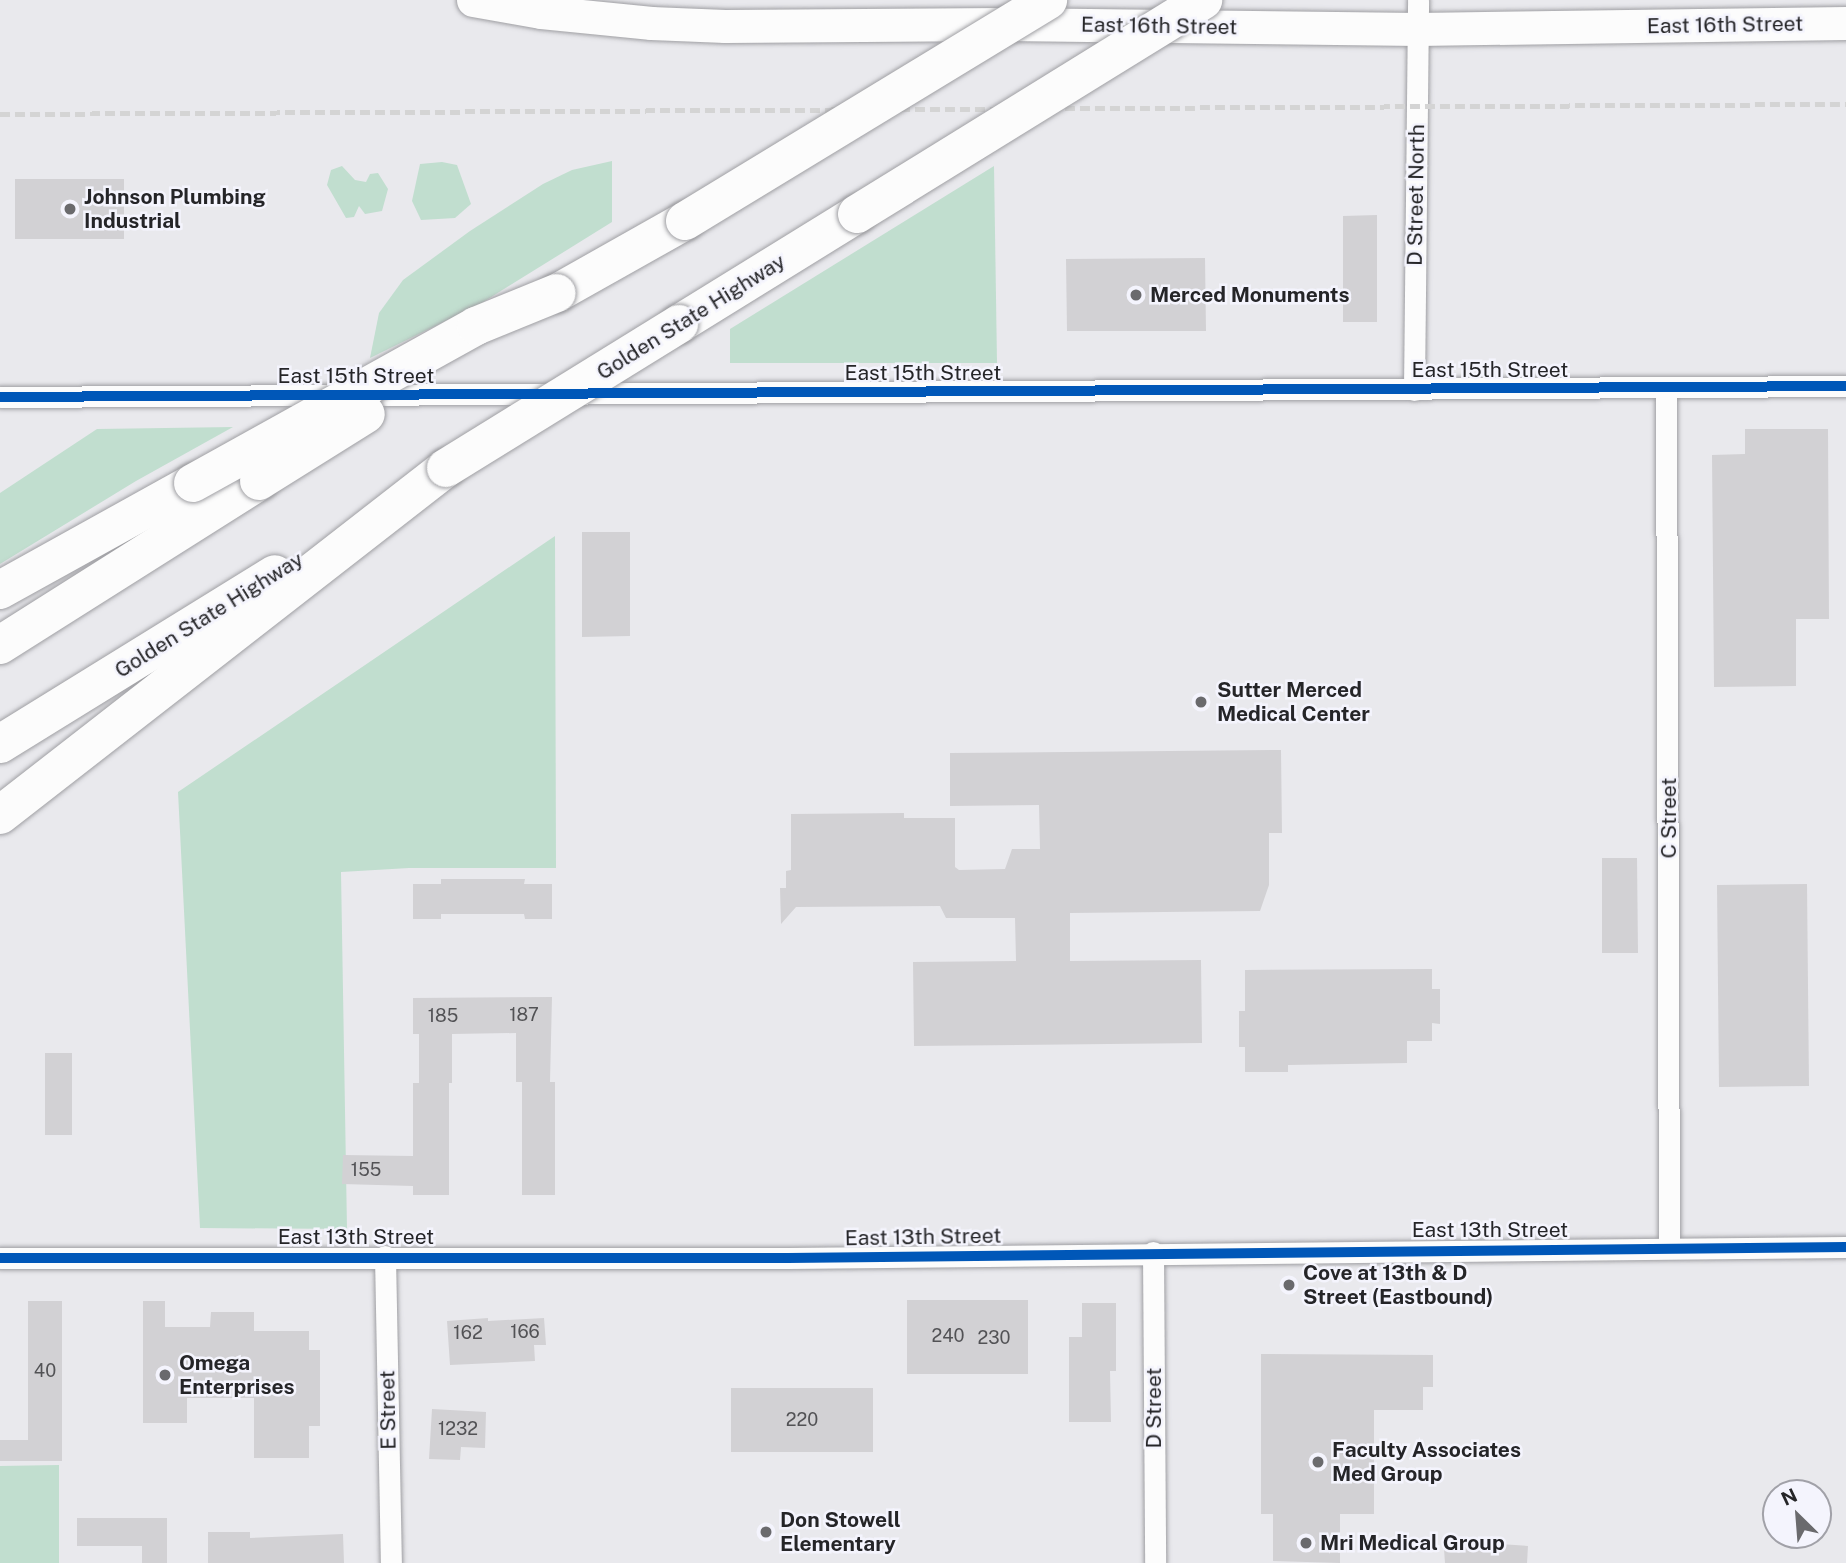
<!DOCTYPE html>
<html>
<head>
<meta charset="utf-8">
<style>
  body { margin:0 }
  #map { position:relative; width:1846px; height:1563px; overflow:hidden; background:#e9e9ed; font-family:"Public Sans",sans-serif }
  div>[style] { position:absolute }
  .green>* { inset:0; background:#c1decf }
  .building>* { inset:0; background:#d2d1d4 }
  .roads { filter:drop-shadow(0 0 2px #9f9fa3) drop-shadow(0 0 2px #9f9fa3) }
  .street>* { height:21px; margin:-10.5px; padding:0 10.5px; transform-origin:10.5px; border-radius:10.5px; background:#fcfcfc }
  .primary>* { height:33px; margin:-16.5px; padding:0 16.5px; transform-origin:16.5px; border-radius:16.5px; background:#fcfcfc }
  .highway>* { height:38px; margin:-19px; padding:0 19px; transform-origin:19px; border-radius:19px; background:#fcfcfc }
  .rail>* { height:5px; margin-top:-2.5px; transform-origin:0; background:repeating-linear-gradient(90deg,#d4d4d4 0 10px,transparent 0 15px) }
  .bridges { filter:drop-shadow(0 0 2px #9f9fa3) drop-shadow(0 0 2px #9f9fa3) }
  .highway-bridge>* { height:38px; margin:-19px; padding:0 19px; transform-origin:19px; border-radius:19px; background:#fcfcfc }
  .cycleway>* { height:10px; margin:-5px; padding:0 5px; transform-origin:5px; border-radius:5px; background:#0057b8 }
  .dots>* { width:19px; height:19px; translate:-50% -50%; box-sizing:border-box; border:4px solid #f4f4fd; border-radius:50% }
  span { translate:-50% -50%; white-space:nowrap; text-align:center; line-height:1.15; -webkit-text-stroke:5px #f4f4fd; paint-order:stroke }
  .number-label { font-size:18px; color:#525255 }
  .number-label span { -webkit-text-stroke-width:0 }
  .street-label { font-size:21px; color:#252528 }
  .poi-label { font-size:21px; color:#252528; font-weight:700 }
  .left { translate:0 -50%; text-align:left }
  .north { position:absolute; left:1762px; top:1479px; width:70px; height:70px; box-sizing:border-box; background:#f4f4fd; border:2px solid #a1a1a8; border-radius:50%; rotate:335deg; font-size:19px; font-weight:700; line-height:28px; text-align:center; color:#252528 }
  .north::after { content:''; display:block; margin:auto; width:24px; height:32px; background:#6a6a6d; clip-path:polygon(50% 0,100% 100%,50% 72%,0 100%) }
</style>
</head>
<body>
<div id="map">
  <div class="green">
    <i style="clip-path:polygon(612px 161px,612px 222px,480px 304px,370px 358px,379px 313px,403px 280px,470px 231px,543px 184px,572px 170px)"></i>
    <i style="clip-path:polygon(442px 162px,457px 165px,471px 204px,455px 218px,421px 220px,412px 201px,420px 164px)"></i>
    <i style="clip-path:polygon(342px 166px,355px 180px,366px 182px,370px 174px,378px 173px,388px 189px,382px 211px,365px 214px,359px 206px,354px 217px,346px 218px,327px 185px,331px 170px)"></i>
    <i style="clip-path:polygon(994px 166px,997px 363px,730px 363px,730px 329px)"></i>
    <i style="clip-path:polygon(233px 427px,136px 481px,0 564px,0 493px,97px 429px)"></i>
    <i style="clip-path:polygon(555px 536px,556px 868px,409px 868px,341px 872px,347px 1229px,200px 1228px,178px 792px)"></i>
    <i style="clip-path:polygon(59px 1465px,59px 1563px,0 1563px,0 1466px)"></i>
  </div>
  <div class="building">
    <i style="clip-path:polygon(15px 179px,124px 179px,124px 239px,15px 239px)"></i>
    <i style="clip-path:polygon(1377px 215px,1377px 322px,1343px 322px,1343px 216px)"></i>
    <i style="clip-path:polygon(1205px 258px,1206px 331px,1067px 331px,1066px 259px)"></i>
    <i style="clip-path:polygon(1745px 429px,1828px 429px,1829px 619px,1796px 619px,1796px 686px,1714px 687px,1712px 455px,1745px 454px)"></i>
    <i style="clip-path:polygon(582px 532px,630px 532px,630px 636px,582px 637px)"></i>
    <i style="clip-path:polygon(1281px 750px,1282px 833px,1269px 833px,1269px 885px,1260px 911px,1070px 913px,1070px 961px,1201px 960px,1202px 1043px,914px 1046px,913px 962px,1016px 961px,1015px 918px,946px 918px,940px 906px,796px 907px,781px 924px,780px 888px,786px 888px,786px 871px,791px 870px,791px 814px,904px 813px,904px 818px,955px 818px,955px 867px,959px 870px,1005px 869px,1012px 849px,1040px 849px,1039px 805px,950px 806px,950px 753px)"></i>
    <i style="clip-path:polygon(1602px 858px,1637px 858px,1638px 953px,1602px 953px)"></i>
    <i style="clip-path:polygon(441px 879px,525px 879px,524px 884px,552px 884px,552px 919px,525px 919px,524px 914px,441px 914px,441px 919px,413px 919px,413px 884px,441px 884px)"></i>
    <i style="clip-path:polygon(1807px 884px,1809px 1086px,1719px 1087px,1717px 885px)"></i>
    <i style="clip-path:polygon(1432px 969px,1432px 989px,1440px 989px,1440px 1024px,1432px 1023px,1432px 1041px,1407px 1041px,1407px 1063px,1288px 1065px,1288px 1072px,1245px 1072px,1245px 1047px,1239px 1047px,1239px 1011px,1245px 1011px,1245px 970px)"></i>
    <i style="clip-path:polygon(552px 997px,550px 1082px,555px 1082px,555px 1195px,522px 1195px,522px 1082px,516px 1082px,516px 1033px,452px 1034px,452px 1083px,449px 1083px,449px 1195px,413px 1195px,413px 1186px,342px 1184px,343px 1155px,413px 1156px,413px 1083px,419px 1083px,419px 1034px,413px 1034px,413px 998px)"></i>
    <i style="clip-path:polygon(45px 1053px,72px 1053px,72px 1135px,45px 1135px)"></i>
    <i style="clip-path:polygon(907px 1300px,1028px 1300px,1028px 1374px,907px 1374px)"></i>
    <i style="clip-path:polygon(28px 1301px,62px 1301px,62px 1461px,0 1461px,0 1440px,28px 1440px)"></i>
    <i style="clip-path:polygon(143px 1301px,165px 1301px,165px 1327px,210px 1327px,211px 1312px,254px 1312px,254px 1331px,309px 1331px,309px 1350px,320px 1350px,320px 1426px,309px 1426px,309px 1458px,254px 1458px,254px 1398px,187px 1398px,187px 1423px,143px 1423px)"></i>
    <i style="clip-path:polygon(1082px 1303px,1116px 1303px,1116px 1371px,1110px 1371px,1111px 1422px,1069px 1422px,1069px 1337px,1082px 1337px)"></i>
    <i style="clip-path:polygon(488px 1318px,488px 1321px,544px 1318px,546px 1345px,534px 1345px,535px 1361px,450px 1365px,447px 1321px)"></i>
    <i style="clip-path:polygon(1261px 1354px,1433px 1355px,1433px 1387px,1423px 1387px,1423px 1410px,1374px 1410px,1374px 1514px,1340px 1514px,1340px 1563px,1273px 1561px,1273px 1514px,1261px 1514px)"></i>
    <i style="clip-path:polygon(731px 1388px,873px 1388px,873px 1452px,731px 1452px)"></i>
    <i style="clip-path:polygon(432px 1409px,486px 1412px,485px 1448px,461px 1447px,460px 1460px,429px 1459px)"></i>
    <i style="clip-path:polygon(77px 1518px,167px 1518px,167px 1563px,142px 1563px,142px 1546px,77px 1546px)"></i>
    <i style="clip-path:polygon(208px 1532px,250px 1532px,250px 1538px,343px 1534px,344px 1563px,208px 1563px)"></i>
    <i style="clip-path:polygon(1500px 1544px,1528px 1546px,1527px 1563px,1445px 1563px,1444px 1549px)"></i>
  </div>
  <div class="roads">
    <div class="street">
      <i style="left:1666px;top:388px;width:860px;rotate:89.8deg"></i>
      <i style="left:1414px;top:390px;width:390px;rotate:-89.4deg"></i>
      <i style="left:0;top:397px;width:1846px;rotate:-0.34deg"></i>
      <i style="left:1153px;top:1252px;width:311px;rotate:89.6deg"></i>
      <i style="left:385px;top:1256px;width:307px;rotate:88.9deg"></i>
      <i style="left:0;top:1258px;width:788px"></i>
      <i style="left:788px;top:1258px;width:1058px;rotate:-0.6deg"></i>
    </div>
    <div class="primary">
      <i style="left:473px;top:0;width:69px;rotate:10deg"></i>
      <i style="left:541px;top:12px;width:111px;rotate:5.7deg"></i>
      <i style="left:651px;top:23px;width:74px;rotate:2.3deg"></i>
      <i style="left:725px;top:26px;width:281px;rotate:-0.4deg"></i>
      <i style="left:1006px;top:24px;width:412px;rotate:0.7deg"></i>
      <i style="left:1418px;top:29px;width:428px;rotate:-0.8deg"></i>
    </div>
    <div class="highway">
      <i style="left:557px;top:293px;width:147px;rotate:-29.4deg"></i>
      <i style="left:679px;top:324px;width:209px;rotate:-31.7deg"></i>
      <i style="left:0;top:590px;width:221px;rotate:-29deg"></i>
      <i style="left:0;top:645px;width:307px;rotate:-32.3deg"></i>
      <i style="left:0;top:744px;width:323px;rotate:-31.7deg"></i>
      <i style="left:0;top:815px;width:565px;rotate:-37.88deg"></i>
    </div>
  </div>
  <div class="rail">
    <i style="left:0;top:114px;width:1846px;rotate:-0.31deg"></i>
  </div>
  <div class="bridges">
    <div class="highway-bridge">
      <i style="left:857px;top:214px;width:407px;rotate:-31.7deg"></i>
      <i style="left:685px;top:221px;width:425px;rotate:-31.3deg"></i>
      <i style="left:446px;top:468px;width:274px;rotate:-31.7deg"></i>
      <i style="left:259px;top:481px;width:126px;rotate:-32.1deg"></i>
      <i style="left:193px;top:483px;width:324px;rotate:-29deg"></i>
      <i style="left:476px;top:326px;width:87px;rotate:-22.2deg"></i>
    </div>
  </div>
  <div class="cycleway">
    <i style="left:0;top:397px;width:1846px;rotate:-0.34deg"></i>
    <i style="left:0;top:1258px;width:788px"></i>
    <i style="left:788px;top:1258px;width:1058px;rotate:-0.6deg"></i>
  </div>
  <div class="dots">
    <i style="left:70px;top:209px;background:#6a6a6d"></i>
    <i style="left:1136px;top:295px;background:#6a6a6d"></i>
    <i style="left:1201px;top:702px;background:#6a6a6d"></i>
    <i style="left:1289px;top:1285px;background:#6a6a6d"></i>
    <i style="left:165px;top:1375px;background:#6a6a6d"></i>
    <i style="left:1318px;top:1462px;background:#6a6a6d"></i>
    <i style="left:766px;top:1532px;background:#6a6a6d"></i>
    <i style="left:1306px;top:1543px;background:#6a6a6d"></i>
  </div>
  <div class="number-label">
    <span style="left:524px;top:1015px">187</span>
    <span style="left:443px;top:1016px">185</span>
    <span style="left:366px;top:1170px">155</span>
    <span style="left:525px;top:1332px">166</span>
    <span style="left:468px;top:1333px">162</span>
    <span style="left:948px;top:1336px">240</span>
    <span style="left:994px;top:1338px">230</span>
    <span style="left:45px;top:1371px">40</span>
    <span style="left:802px;top:1420px">220</span>
    <span style="left:458px;top:1429px">1232</span>
  </div>
  <div class="street-label">
    <span style="left:1725px;top:25px;rotate:-1deg">East 16th Street</span>
    <span style="left:1159px;top:26px;rotate:1deg">East 16th Street</span>
    <span style="left:1416px;top:195px;rotate:-89deg">D Street North</span>
    <span style="left:691px;top:317px;rotate:-32deg">Golden State Highway</span>
    <span style="left:1490px;top:370px">East 15th Street</span>
    <span style="left:923px;top:373px">East 15th Street</span>
    <span style="left:356px;top:376px">East 15th Street</span>
    <span style="left:209px;top:615px;rotate:-32deg">Golden State Highway</span>
    <span style="left:1669px;top:818px;rotate:-90deg">C Street</span>
    <span style="left:1490px;top:1230px">East 13th Street</span>
    <span style="left:356px;top:1237px">East 13th Street</span>
    <span style="left:923px;top:1237px;rotate:-1deg">East 13th Street</span>
    <span style="left:1154px;top:1408px;rotate:-90deg">D Street</span>
    <span style="left:388px;top:1410px;rotate:-91deg">E Street</span>
  </div>
  <div class="poi-label">
    <span class="left" style="left:84px;top:209px">Johnson Plumbing<br>Industrial</span>
    <span class="left" style="left:1150px;top:295px">Merced Monuments</span>
    <span class="left" style="left:1217px;top:702px">Sutter Merced<br>Medical Center</span>
    <span class="left" style="left:1303px;top:1285px">Cove at 13th &amp; D<br>Street (Eastbound)</span>
    <span class="left" style="left:179px;top:1375px">Omega<br>Enterprises</span>
    <span class="left" style="left:1332px;top:1462px">Faculty Associates<br>Med Group</span>
    <span class="left" style="left:780px;top:1532px">Don Stowell<br>Elementary</span>
    <span class="left" style="left:1320px;top:1543px">Mri Medical Group</span>
  </div>
  <div class="north">N</div>
</div>
</body>
</html>
